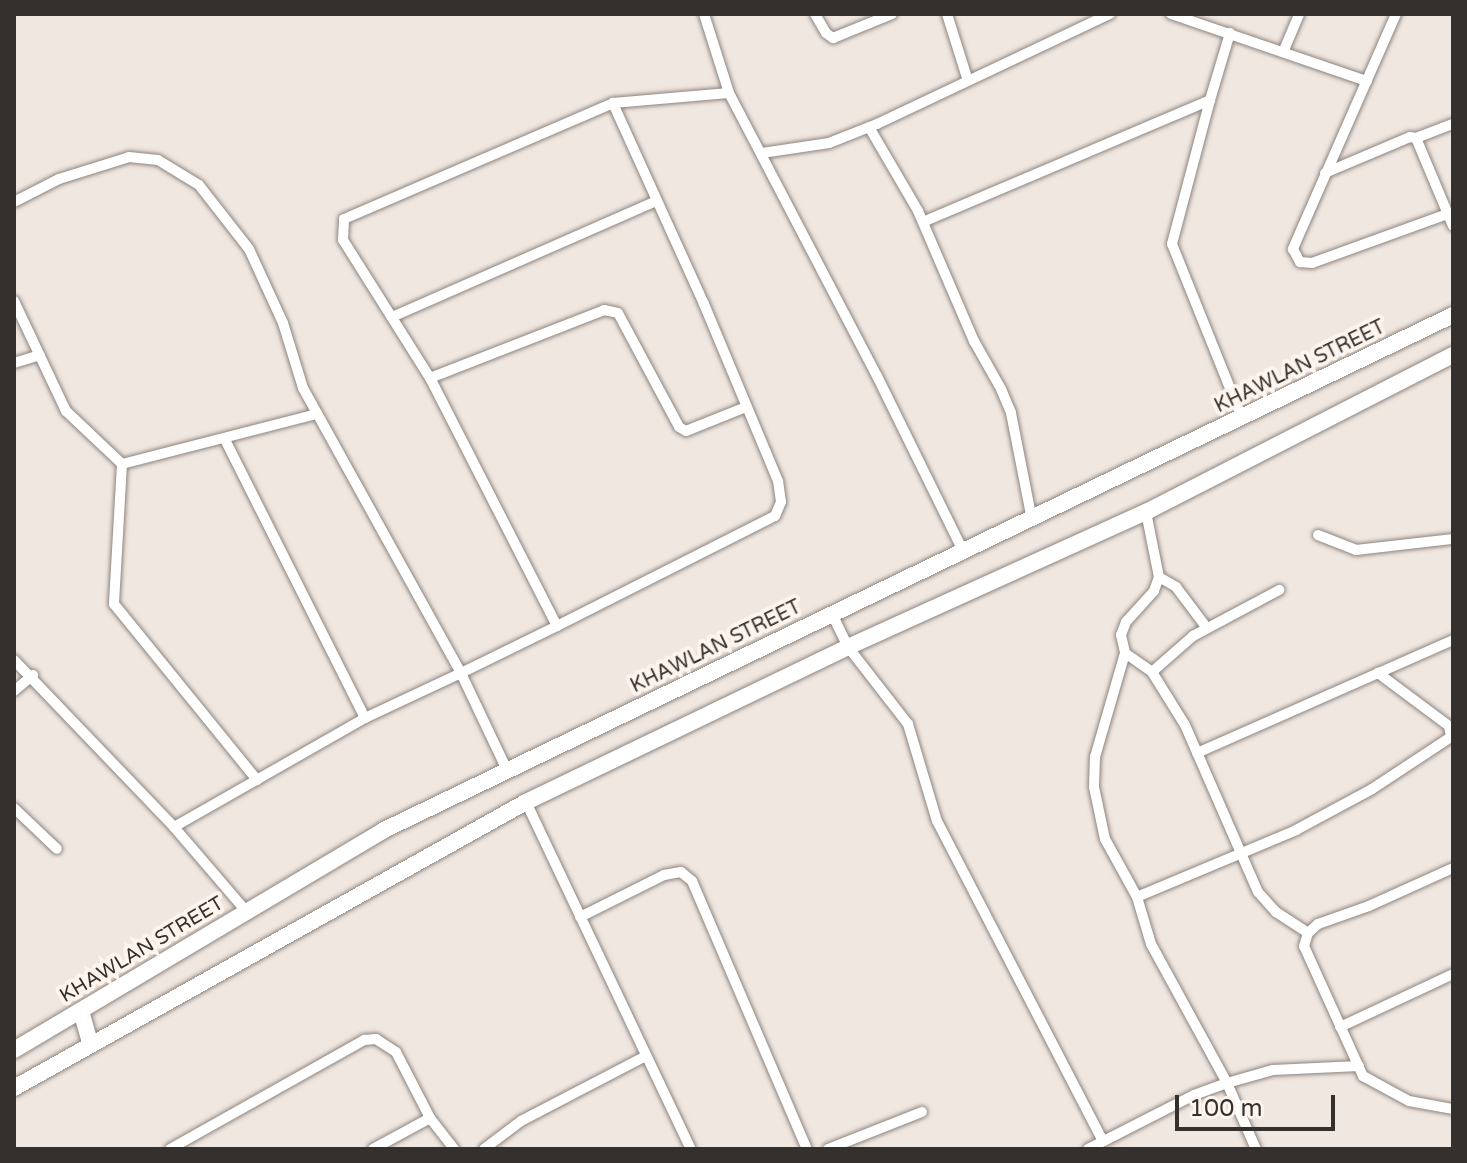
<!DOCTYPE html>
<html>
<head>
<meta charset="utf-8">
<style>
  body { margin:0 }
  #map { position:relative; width:1467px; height:1163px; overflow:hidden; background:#f0e7e1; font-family:"Varela Round",sans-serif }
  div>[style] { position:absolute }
  .roads { filter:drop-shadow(0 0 2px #8c847e) drop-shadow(0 0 2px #8c847e) }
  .minor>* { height:10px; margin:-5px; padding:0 5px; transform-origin:5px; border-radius:5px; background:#fff }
  .primary>* { height:16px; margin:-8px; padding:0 8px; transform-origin:8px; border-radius:8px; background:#fff }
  span { translate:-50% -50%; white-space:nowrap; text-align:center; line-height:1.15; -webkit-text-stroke:8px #fef4ee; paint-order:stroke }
  .street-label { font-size:20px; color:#33302d }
  .frame { position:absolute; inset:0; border:16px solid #33302d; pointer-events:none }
  .scale { position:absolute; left:1175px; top:1095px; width:160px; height:36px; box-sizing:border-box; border:4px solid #33302d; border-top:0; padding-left:10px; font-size:24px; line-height:28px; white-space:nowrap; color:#33302d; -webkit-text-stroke:6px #fef4ee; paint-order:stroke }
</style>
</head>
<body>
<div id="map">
  <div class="roads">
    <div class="minor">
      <i style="left:704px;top:14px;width:83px;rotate:72.4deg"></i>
      <i style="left:729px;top:93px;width:319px;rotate:62.4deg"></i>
      <i style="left:877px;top:376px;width:197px;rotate:63.8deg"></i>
      <i style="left:815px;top:14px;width:22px;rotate:60deg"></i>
      <i style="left:826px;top:33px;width:9px;rotate:36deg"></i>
      <i style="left:833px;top:38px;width:64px;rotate:-22.1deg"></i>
      <i style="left:947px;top:14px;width:70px;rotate:72.6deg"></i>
      <i style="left:1171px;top:14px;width:207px;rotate:18.9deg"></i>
      <i style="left:1396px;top:14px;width:257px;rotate:113.7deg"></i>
      <i style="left:1293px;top:249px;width:15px;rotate:62deg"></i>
      <i style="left:1300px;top:262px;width:12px;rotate:5deg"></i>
      <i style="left:1312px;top:263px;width:144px;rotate:-19.9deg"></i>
      <i style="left:1284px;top:50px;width:39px;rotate:-67deg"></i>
      <i style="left:1210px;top:100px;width:149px;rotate:104.8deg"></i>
      <i style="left:1172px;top:244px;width:188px;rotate:68.1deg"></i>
      <i style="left:869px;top:127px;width:97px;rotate:59.7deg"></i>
      <i style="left:918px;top:211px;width:142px;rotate:66.7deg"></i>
      <i style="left:974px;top:341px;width:55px;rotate:60.6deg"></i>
      <i style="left:1001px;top:389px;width:26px;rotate:67deg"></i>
      <i style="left:1011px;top:413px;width:109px;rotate:78.9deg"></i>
      <i style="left:1416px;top:138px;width:95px;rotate:67.2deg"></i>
      <i style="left:762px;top:153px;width:68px;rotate:-8.5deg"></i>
      <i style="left:829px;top:143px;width:52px;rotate:-21.6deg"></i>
      <i style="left:877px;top:124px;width:258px;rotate:-25.3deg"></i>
      <i style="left:1325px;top:173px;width:92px;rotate:-23deg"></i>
      <i style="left:1410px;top:137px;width:6px;rotate:9deg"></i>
      <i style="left:1416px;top:138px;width:40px;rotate:-21deg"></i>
      <i style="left:14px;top:202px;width:51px;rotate:-27.1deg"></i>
      <i style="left:59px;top:179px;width:73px;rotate:-17.4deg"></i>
      <i style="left:129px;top:157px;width:29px;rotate:6deg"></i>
      <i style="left:158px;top:160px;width:48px;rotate:31.4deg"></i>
      <i style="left:199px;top:185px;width:81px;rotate:52deg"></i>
      <i style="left:249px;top:249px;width:81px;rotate:65.3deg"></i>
      <i style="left:283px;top:323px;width:68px;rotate:72.9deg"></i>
      <i style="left:303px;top:388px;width:326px;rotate:61deg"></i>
      <i style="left:461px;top:673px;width:106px;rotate:154.9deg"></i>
      <i style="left:365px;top:718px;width:313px;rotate:-116.7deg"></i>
      <i style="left:923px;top:222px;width:312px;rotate:-23deg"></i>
      <i style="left:1210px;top:100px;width:70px;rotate:-73.4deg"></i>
      <i style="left:14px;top:301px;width:122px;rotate:64.7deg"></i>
      <i style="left:66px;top:411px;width:77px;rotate:43.4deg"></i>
      <i style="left:122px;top:464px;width:201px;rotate:-14.4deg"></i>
      <i style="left:392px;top:317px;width:288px;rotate:-23.7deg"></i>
      <i style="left:14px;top:363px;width:27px;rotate:-17deg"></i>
      <i style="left:430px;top:378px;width:163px;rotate:-122.2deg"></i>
      <i style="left:343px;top:240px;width:21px;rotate:-87deg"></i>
      <i style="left:344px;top:219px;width:293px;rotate:-23.3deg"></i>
      <i style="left:122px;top:464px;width:140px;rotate:93.3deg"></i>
      <i style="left:114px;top:604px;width:227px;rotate:50.9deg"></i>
      <i style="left:1146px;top:512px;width:66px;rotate:78.7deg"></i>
      <i style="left:1159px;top:577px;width:15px;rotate:110deg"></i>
      <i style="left:1154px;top:591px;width:42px;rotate:132.1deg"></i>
      <i style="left:1126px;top:622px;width:14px;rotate:111deg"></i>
      <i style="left:1121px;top:635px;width:18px;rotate:77deg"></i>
      <i style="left:1125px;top:653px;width:33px;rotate:35deg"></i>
      <i style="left:1152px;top:672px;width:62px;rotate:58.1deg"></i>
      <i style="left:1185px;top:725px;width:182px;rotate:66.4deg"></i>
      <i style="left:1258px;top:892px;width:27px;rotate:48deg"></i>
      <i style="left:1276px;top:912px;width:38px;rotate:33deg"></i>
      <i style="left:1318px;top:535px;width:41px;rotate:21.5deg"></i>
      <i style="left:1356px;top:550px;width:98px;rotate:-6.5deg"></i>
      <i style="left:1159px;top:577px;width:20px;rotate:30deg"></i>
      <i style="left:1176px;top:587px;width:51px;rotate:52.9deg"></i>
      <i style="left:832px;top:614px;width:37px;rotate:64deg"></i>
      <i style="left:848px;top:647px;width:98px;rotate:52.1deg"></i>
      <i style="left:908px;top:724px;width:101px;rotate:73.4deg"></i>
      <i style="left:937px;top:821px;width:360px;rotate:62.6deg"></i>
      <i style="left:557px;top:626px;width:244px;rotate:-26.8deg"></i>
      <i style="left:775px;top:516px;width:15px;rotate:-67deg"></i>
      <i style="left:781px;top:502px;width:21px;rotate:-98deg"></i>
      <i style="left:778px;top:481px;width:192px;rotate:-112.7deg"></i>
      <i style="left:704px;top:304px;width:221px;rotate:-114.4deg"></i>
      <i style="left:613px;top:103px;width:116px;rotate:-4.9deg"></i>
      <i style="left:1125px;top:653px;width:108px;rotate:106.1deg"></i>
      <i style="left:1095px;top:757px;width:30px;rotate:92deg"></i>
      <i style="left:1094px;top:787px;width:53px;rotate:78.1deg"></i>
      <i style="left:1105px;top:839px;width:66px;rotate:61.1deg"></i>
      <i style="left:1137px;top:897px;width:49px;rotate:73.4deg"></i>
      <i style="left:1151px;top:944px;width:158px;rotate:61.3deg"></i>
      <i style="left:1227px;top:1083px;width:72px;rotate:66.3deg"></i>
      <i style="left:14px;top:660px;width:231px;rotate:46.2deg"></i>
      <i style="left:1152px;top:672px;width:55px;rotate:-41.3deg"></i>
      <i style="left:1193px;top:636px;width:98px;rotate:-28.1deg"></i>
      <i style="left:14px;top:691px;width:25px;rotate:-40deg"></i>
      <i style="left:1197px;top:753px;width:280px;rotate:-23.8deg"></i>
      <i style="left:507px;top:770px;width:107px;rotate:-115.4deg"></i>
      <i style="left:461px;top:673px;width:107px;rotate:-26.1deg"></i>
      <i style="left:557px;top:626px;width:279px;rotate:-117.1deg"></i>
      <i style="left:430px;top:378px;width:187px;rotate:-21.3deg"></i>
      <i style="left:604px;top:310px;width:14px;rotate:12deg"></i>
      <i style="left:618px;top:313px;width:129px;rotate:61.8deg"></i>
      <i style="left:679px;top:427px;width:8px;rotate:30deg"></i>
      <i style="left:686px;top:431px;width:65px;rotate:-21.8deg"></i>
      <i style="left:526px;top:802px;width:384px;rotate:64.6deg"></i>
      <i style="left:14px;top:808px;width:59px;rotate:43.6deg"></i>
      <i style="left:1453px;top:868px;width:92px;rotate:155.7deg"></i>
      <i style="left:1369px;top:906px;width:54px;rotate:160.6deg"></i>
      <i style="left:1318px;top:924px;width:13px;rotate:138deg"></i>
      <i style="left:1308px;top:933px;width:14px;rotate:107deg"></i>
      <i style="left:1304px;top:946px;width:143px;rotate:65.6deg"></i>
      <i style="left:1363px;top:1076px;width:52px;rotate:28.5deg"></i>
      <i style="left:1409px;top:1101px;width:45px;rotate:10.3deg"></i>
      <i style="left:1137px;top:897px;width:173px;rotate:-22.8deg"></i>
      <i style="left:1296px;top:830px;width:86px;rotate:-28.3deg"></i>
      <i style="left:1372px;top:789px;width:95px;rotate:-33.4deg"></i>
      <i style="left:1451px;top:737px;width:11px;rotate:-100deg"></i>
      <i style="left:1449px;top:726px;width:89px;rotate:-143.3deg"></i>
      <i style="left:246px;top:911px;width:111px;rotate:-130.6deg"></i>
      <i style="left:174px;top:827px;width:220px;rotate:-29.7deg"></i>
      <i style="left:580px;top:917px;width:94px;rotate:-26.6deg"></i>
      <i style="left:664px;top:875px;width:17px;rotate:-10deg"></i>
      <i style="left:681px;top:872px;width:14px;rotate:39deg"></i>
      <i style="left:692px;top:881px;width:292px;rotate:66.8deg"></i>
      <i style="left:1340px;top:1027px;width:125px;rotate:-25.1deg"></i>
      <i style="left:170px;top:1149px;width:223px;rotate:-29.3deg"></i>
      <i style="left:364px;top:1040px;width:12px;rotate:-5deg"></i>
      <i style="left:376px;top:1039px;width:24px;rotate:33deg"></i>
      <i style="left:396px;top:1052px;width:74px;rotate:62.7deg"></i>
      <i style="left:430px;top:1118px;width:39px;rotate:52deg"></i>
      <i style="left:373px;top:1149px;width:65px;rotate:-28.5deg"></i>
      <i style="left:484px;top:1149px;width:46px;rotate:-37.1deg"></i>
      <i style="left:521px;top:1121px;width:141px;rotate:-27.5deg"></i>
      <i style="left:828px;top:1149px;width:101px;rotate:-21.5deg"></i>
      <i style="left:1088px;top:1149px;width:119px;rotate:-27deg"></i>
      <i style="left:1194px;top:1095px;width:35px;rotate:-20deg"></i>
      <i style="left:1227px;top:1083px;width:48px;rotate:-15.8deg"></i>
      <i style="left:1273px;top:1070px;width:86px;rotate:-2.7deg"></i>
    </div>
    <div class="primary">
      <i style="left:81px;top:1011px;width:32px;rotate:74deg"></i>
      <i style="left:14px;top:1050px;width:430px;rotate:-30.7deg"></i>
      <i style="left:384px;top:830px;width:1187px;rotate:-25.72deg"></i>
      <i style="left:14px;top:1088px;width:586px;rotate:-29.19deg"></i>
      <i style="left:526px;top:802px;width:357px;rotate:-25.7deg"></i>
      <i style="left:848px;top:647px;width:327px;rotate:-24.4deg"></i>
      <i style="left:1146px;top:512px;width:345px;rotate:-27.1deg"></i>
    </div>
  </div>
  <div class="street-label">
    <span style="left:1300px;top:367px;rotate:-26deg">KHAWLAN STREET</span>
    <span style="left:716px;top:647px;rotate:-26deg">KHAWLAN STREET</span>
    <span style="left:142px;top:950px;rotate:-31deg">KHAWLAN STREET</span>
  </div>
  <div class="frame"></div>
  <div class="scale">100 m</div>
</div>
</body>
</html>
